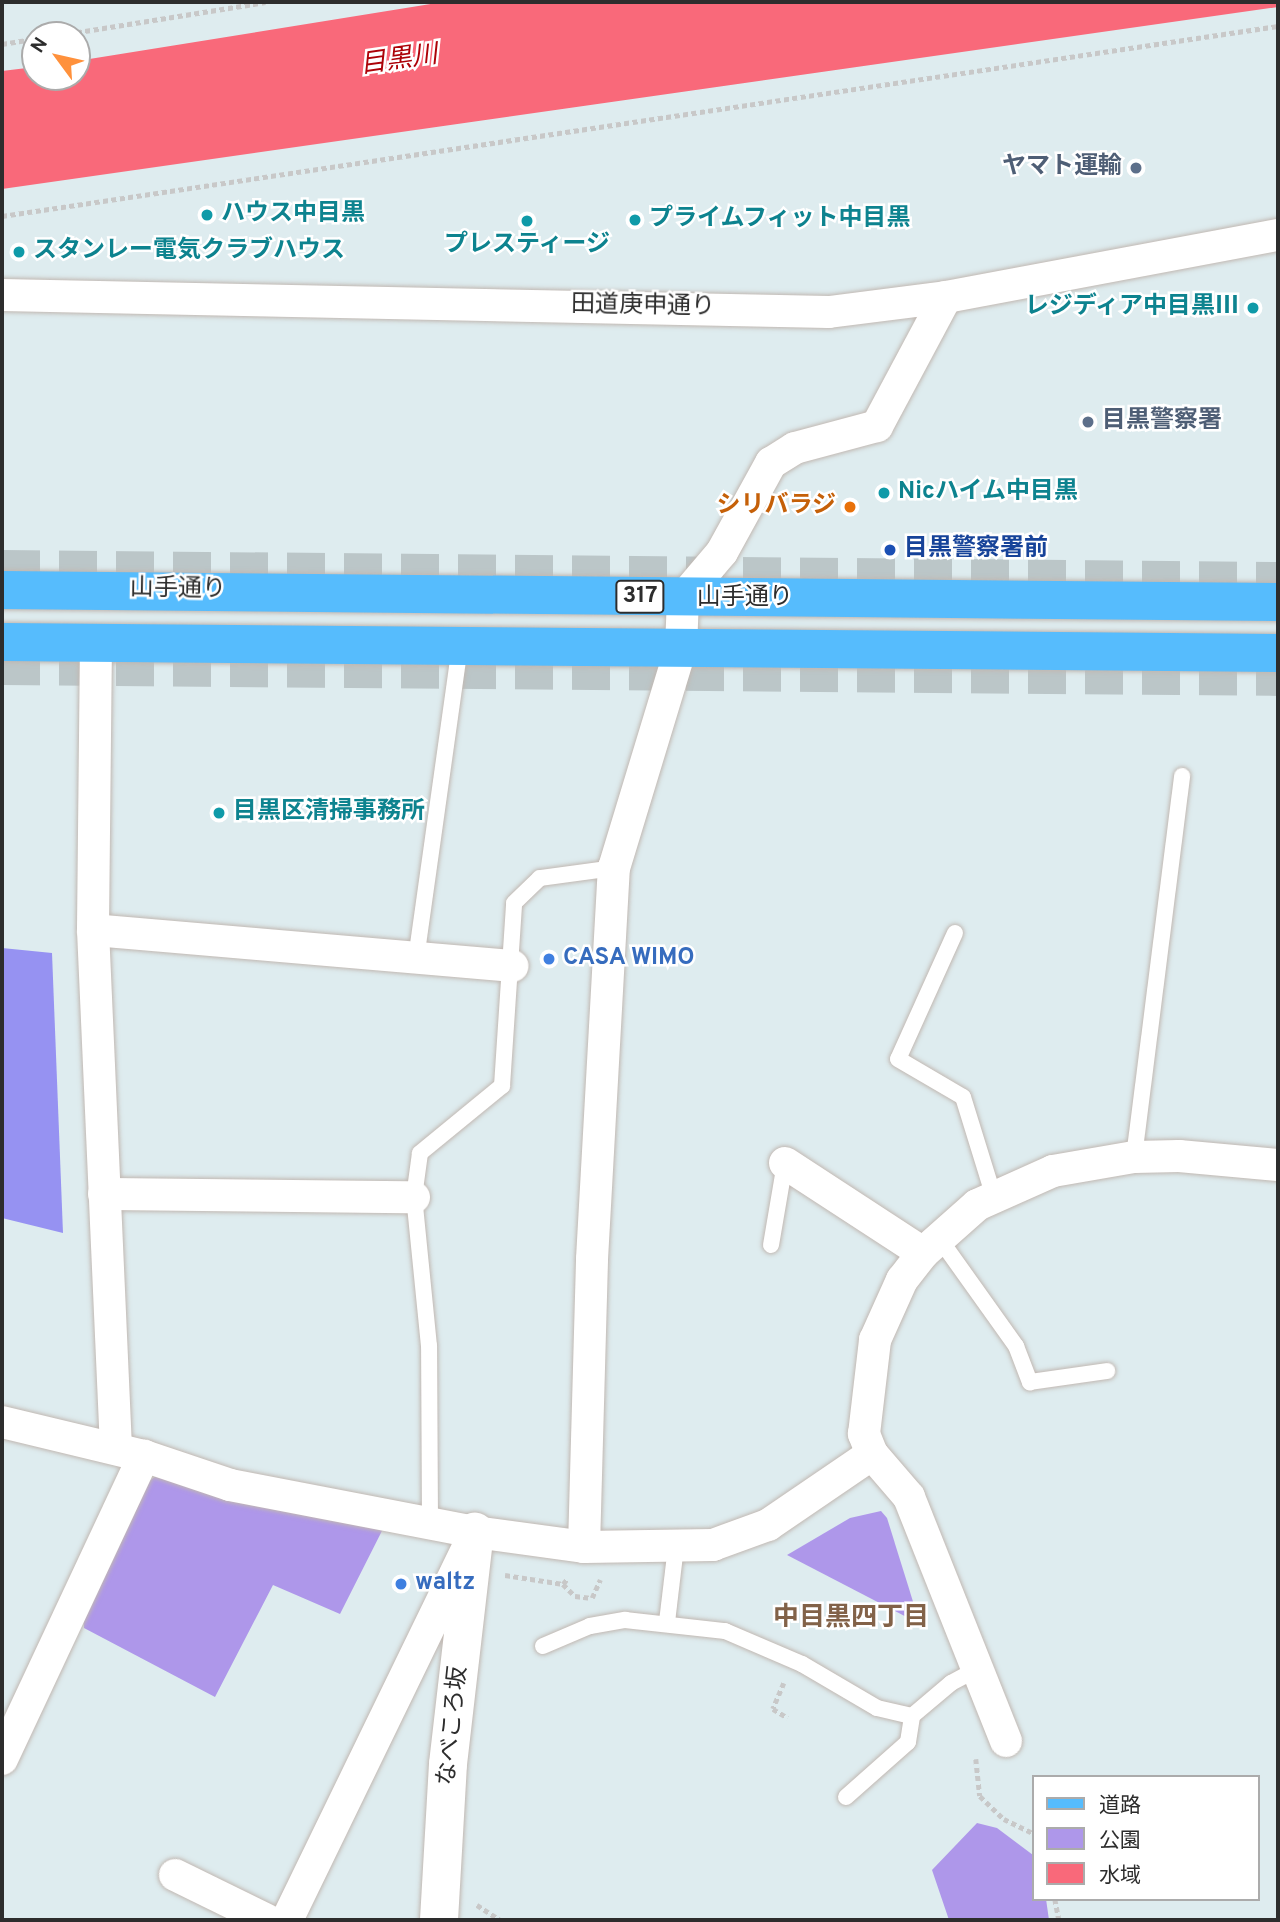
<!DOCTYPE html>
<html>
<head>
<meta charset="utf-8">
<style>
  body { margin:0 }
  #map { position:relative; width:1280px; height:1922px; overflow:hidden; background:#deecef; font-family:Overpass,"Noto Sans JP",sans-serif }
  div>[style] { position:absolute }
  .green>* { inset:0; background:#ae97ea }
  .pitch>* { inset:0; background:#9692f2 }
  .water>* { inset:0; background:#f9697a }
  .highway-tunnel>* { height:38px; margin-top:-19px; transform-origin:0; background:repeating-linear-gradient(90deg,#bbc6c8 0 38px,transparent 0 57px) }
  .path>* { height:4.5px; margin-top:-2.25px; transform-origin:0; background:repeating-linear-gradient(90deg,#c8c8c8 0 5px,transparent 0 8.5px) }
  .roads { filter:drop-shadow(0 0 2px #c1b8b2) drop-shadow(0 0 2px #c1b8b2) }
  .lane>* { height:16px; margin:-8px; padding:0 8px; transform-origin:8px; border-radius:8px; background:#fff }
  .street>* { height:32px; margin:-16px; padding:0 16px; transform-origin:16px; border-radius:16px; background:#fff }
  .secondary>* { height:38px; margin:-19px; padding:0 19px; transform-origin:19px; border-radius:19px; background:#fff }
  .primary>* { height:38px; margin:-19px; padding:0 19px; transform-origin:19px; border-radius:19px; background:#56bcfd }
  .dots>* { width:19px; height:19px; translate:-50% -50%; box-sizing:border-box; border:4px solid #fff; border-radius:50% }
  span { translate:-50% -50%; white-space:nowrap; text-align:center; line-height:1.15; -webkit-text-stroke:5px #fff; paint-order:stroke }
  .shield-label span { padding:2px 5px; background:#fff; border:2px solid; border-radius:5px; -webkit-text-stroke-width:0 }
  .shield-label { font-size:23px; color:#2d2d2d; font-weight:700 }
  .service-label { font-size:24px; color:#4e5e75; font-weight:700 }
  .right { translate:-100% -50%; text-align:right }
  .left { translate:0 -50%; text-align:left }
  .culture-label { font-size:24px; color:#0d838f; font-weight:700 }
  .street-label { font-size:24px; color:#2d2d2d }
  .food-label { font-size:24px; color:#c56008; font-weight:700 }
  .transit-label { font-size:24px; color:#164399; font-weight:700 }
  .shop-label { font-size:24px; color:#366cbe; font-weight:700 }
  .water-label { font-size:26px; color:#ac0208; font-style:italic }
  .neighbourhood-label { font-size:26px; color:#826248; font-weight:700 }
  .frame { position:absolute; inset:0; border:4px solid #2d2d2d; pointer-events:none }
  .legend { position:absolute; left:1032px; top:1775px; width:228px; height:126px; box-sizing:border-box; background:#fff; border:2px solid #ababab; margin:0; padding:9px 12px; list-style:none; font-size:21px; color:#2d2d2d }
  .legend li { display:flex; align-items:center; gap:14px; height:35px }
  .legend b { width:35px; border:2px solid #ababab }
  .north { position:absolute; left:21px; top:21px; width:70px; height:70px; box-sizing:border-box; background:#fff; border:2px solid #ababab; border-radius:50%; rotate:303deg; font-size:19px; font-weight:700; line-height:28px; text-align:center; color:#2d2d2d }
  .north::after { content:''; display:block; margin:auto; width:24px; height:32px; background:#ff913c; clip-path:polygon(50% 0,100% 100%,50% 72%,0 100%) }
</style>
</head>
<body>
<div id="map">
  <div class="green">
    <i style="clip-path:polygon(161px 1472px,390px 1515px,340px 1614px,273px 1585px,215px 1697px,84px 1628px,82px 1603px,148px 1482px)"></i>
    <i style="clip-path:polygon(881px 1511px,887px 1518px,920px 1624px,787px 1555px,850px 1518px)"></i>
    <i style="clip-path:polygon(977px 1823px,997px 1828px,1033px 1855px,1033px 1899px,1046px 1899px,1049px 1920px,949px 1920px,932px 1870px)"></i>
  </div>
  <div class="pitch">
    <i style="clip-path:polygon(2px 948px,52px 953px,63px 1233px,2px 1218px)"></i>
  </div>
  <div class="water">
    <i style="clip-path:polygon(443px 2px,1278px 2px,1278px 7px,2px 189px,2px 71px,35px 67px,35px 77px,77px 77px,77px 61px)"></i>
  </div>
  <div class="highway-tunnel">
    <i style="left:2px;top:569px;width:1276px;rotate:0.54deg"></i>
    <i style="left:2px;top:666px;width:1276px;rotate:0.49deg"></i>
  </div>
  <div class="path">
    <i style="left:60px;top:35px;width:208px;rotate:-9.1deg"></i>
    <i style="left:2px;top:44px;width:33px;rotate:-9deg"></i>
    <i style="left:2px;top:216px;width:1290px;rotate:-8.47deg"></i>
    <i style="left:505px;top:1575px;width:59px;rotate:8.8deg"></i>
    <i style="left:563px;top:1584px;width:6px;rotate:-51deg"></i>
    <i style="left:563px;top:1584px;width:17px;rotate:45deg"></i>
    <i style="left:575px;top:1596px;width:17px;rotate:7deg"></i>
    <i style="left:592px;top:1598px;width:20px;rotate:-66deg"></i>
    <i style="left:784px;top:1683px;width:28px;rotate:113deg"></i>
    <i style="left:773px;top:1709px;width:17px;rotate:31deg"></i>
    <i style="left:976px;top:1759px;width:37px;rotate:84deg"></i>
    <i style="left:980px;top:1796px;width:33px;rotate:44deg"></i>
    <i style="left:1004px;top:1819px;width:32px;rotate:26deg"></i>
    <i style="left:1055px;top:1899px;width:21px;rotate:79deg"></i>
    <i style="left:477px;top:1905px;width:27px;rotate:33deg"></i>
  </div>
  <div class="roads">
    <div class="lane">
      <i style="left:955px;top:933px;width:138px;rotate:114.3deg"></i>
      <i style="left:898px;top:1059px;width:75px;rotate:30.3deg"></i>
      <i style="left:963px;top:1097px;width:105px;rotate:72.8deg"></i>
      <i style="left:416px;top:959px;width:316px;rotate:-82deg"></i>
      <i style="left:1134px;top:1157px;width:384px;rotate:-82.8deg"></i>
      <i style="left:939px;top:1238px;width:133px;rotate:54.5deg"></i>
      <i style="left:1016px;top:1346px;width:39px;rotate:69deg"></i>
      <i style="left:1030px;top:1382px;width:78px;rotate:-8.1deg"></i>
      <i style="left:771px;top:1245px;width:83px;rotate:-80.3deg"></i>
      <i style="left:430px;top:1523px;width:177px;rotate:-90.3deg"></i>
      <i style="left:429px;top:1346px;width:150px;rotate:-95.7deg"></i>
      <i style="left:414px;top:1197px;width:44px;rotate:-82.2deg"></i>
      <i style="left:420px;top:1153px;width:106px;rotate:-39.3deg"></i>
      <i style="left:502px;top:1086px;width:183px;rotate:-86.2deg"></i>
      <i style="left:514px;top:903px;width:36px;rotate:-44deg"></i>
      <i style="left:540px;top:878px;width:75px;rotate:-7.7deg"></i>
      <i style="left:667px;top:1622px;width:76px;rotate:-83.2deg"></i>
      <i style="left:543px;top:1646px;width:51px;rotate:-23.1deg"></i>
      <i style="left:590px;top:1626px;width:36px;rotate:-10deg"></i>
      <i style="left:625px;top:1620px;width:101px;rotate:6.3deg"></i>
      <i style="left:725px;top:1631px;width:84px;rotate:23.2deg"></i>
      <i style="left:802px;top:1664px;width:87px;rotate:30.4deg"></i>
      <i style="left:877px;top:1708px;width:36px;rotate:13deg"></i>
      <i style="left:912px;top:1716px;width:51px;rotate:-40.2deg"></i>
      <i style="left:951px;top:1683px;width:30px;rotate:-28deg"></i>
      <i style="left:846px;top:1797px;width:83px;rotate:-41.6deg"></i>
      <i style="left:908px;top:1742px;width:26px;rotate:-81deg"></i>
    </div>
    <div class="street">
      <i style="left:2px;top:295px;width:827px;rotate:1.18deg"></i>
      <i style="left:829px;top:312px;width:118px;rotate:-7.3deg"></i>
      <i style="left:946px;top:297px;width:338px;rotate:-10.6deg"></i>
      <i style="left:96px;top:641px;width:289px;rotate:90.6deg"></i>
      <i style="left:93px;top:930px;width:519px;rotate:87.46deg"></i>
      <i style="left:93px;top:930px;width:421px;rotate:4.9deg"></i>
      <i style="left:785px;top:1163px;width:165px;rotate:33.1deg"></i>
      <i style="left:104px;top:1194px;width:310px;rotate:0.6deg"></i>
      <i style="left:2px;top:1422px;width:146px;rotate:13.5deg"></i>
      <i style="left:144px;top:1456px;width:91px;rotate:18.6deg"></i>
      <i style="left:230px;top:1485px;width:249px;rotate:10.9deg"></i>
      <i style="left:475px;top:1532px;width:110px;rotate:7.8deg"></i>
      <i style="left:584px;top:1547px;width:129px;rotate:-0.9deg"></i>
      <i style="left:713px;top:1545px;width:59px;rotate:-20deg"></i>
      <i style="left:768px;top:1525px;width:126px;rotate:-34.3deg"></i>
      <i style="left:584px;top:1547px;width:288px;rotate:-88.4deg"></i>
      <i style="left:592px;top:1259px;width:392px;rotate:-86.8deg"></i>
      <i style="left:614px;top:868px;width:230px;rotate:-73.1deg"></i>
      <i style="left:681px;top:648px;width:50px;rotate:-87.7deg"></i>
      <i style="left:683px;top:598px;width:60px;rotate:-49.7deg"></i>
      <i style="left:722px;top:552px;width:102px;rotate:-61.2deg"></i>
      <i style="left:771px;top:463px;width:28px;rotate:-32deg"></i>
      <i style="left:795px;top:448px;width:85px;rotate:-15deg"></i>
      <i style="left:877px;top:426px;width:146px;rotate:-61.9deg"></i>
      <i style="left:1006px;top:1741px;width:263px;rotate:-111.7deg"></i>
      <i style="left:909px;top:1497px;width:57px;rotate:-130.7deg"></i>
      <i style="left:872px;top:1454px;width:22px;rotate:-112deg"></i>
      <i style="left:864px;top:1434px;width:95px;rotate:-83.3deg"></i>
      <i style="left:875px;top:1340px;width:66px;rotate:-65.8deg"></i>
      <i style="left:902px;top:1280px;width:34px;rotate:-52deg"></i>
      <i style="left:923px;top:1253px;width:72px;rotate:-41.6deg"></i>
      <i style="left:977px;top:1205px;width:83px;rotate:-24.1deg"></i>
      <i style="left:1053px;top:1171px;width:82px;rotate:-9.8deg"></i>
      <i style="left:1134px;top:1157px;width:45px;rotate:-1.3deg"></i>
      <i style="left:1179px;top:1156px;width:99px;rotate:5.2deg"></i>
      <i style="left:2px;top:1759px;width:335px;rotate:-64.9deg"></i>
      <i style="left:175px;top:1875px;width:102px;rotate:26.1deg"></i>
      <i style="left:287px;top:1920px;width:416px;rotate:-64.1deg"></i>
    </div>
    <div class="secondary">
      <i style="left:439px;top:1920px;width:156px;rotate:-86.7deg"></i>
      <i style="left:448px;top:1764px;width:234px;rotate:-83.4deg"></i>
    </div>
    <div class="primary">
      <i style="left:2px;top:590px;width:1276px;rotate:0.54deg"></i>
      <i style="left:2px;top:642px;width:1276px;rotate:0.49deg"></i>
    </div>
  </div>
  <div class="dots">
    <i style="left:1136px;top:168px;background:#5c6f8a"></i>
    <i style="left:207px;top:215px;background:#0f9aa8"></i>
    <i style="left:635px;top:220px;background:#0f9aa8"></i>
    <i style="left:527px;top:221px;background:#0f9aa8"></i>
    <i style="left:19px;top:252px;background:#0f9aa8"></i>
    <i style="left:1253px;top:308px;background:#0f9aa8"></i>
    <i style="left:1088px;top:422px;background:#5c6f8a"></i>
    <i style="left:884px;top:493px;background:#0f9aa8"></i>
    <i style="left:850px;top:507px;background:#e8710a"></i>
    <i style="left:890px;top:550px;background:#1a4fb4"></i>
    <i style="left:219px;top:813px;background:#0f9aa8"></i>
    <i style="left:549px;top:959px;background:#3f7fe0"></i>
    <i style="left:401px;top:1584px;background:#3f7fe0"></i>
  </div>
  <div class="shield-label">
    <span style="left:640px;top:597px">317</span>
  </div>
  <div class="service-label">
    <span class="right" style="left:1122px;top:168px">ヤマト運輸</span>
    <span class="left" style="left:1102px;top:422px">目黒警察署</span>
  </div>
  <div class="culture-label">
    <span class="left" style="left:221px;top:215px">ハウス中目黒</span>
    <span class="left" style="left:649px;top:220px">プライムフィット中目黒</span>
    <span style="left:527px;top:246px">プレスティージ</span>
    <span class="left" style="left:33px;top:252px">スタンレー電気クラブハウス</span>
    <span class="right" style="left:1239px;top:308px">レジディア中目黒Ⅲ</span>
    <span class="left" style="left:898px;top:493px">Nicハイム中目黒</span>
    <span class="left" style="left:233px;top:813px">目黒区清掃事務所</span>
  </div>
  <div class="street-label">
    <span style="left:643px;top:307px;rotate:1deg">田道庚申通り</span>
    <span style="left:178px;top:590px;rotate:1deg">山手通り</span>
    <span style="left:745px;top:599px">山手通り</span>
    <span style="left:454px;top:1726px;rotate:-84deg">なべころ坂</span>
  </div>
  <div class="food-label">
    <span class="right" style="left:836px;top:507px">シリバラジ</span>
  </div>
  <div class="transit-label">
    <span class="left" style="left:904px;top:550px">目黒警察署前</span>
  </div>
  <div class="shop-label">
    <span class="left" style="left:563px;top:959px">CASA WIMO</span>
    <span class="left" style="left:415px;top:1584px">waltz</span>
  </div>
  <div class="water-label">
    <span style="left:399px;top:61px;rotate:-8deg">目黒川</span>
  </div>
  <div class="neighbourhood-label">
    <span style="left:851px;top:1619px">中目黒四丁目</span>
  </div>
  <div class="frame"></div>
  <ul class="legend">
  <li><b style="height:9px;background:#56bcfd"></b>道路</li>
  <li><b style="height:19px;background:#ae97ea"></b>公園</li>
  <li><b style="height:19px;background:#f9697a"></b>水域</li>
  </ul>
  <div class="north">N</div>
</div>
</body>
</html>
